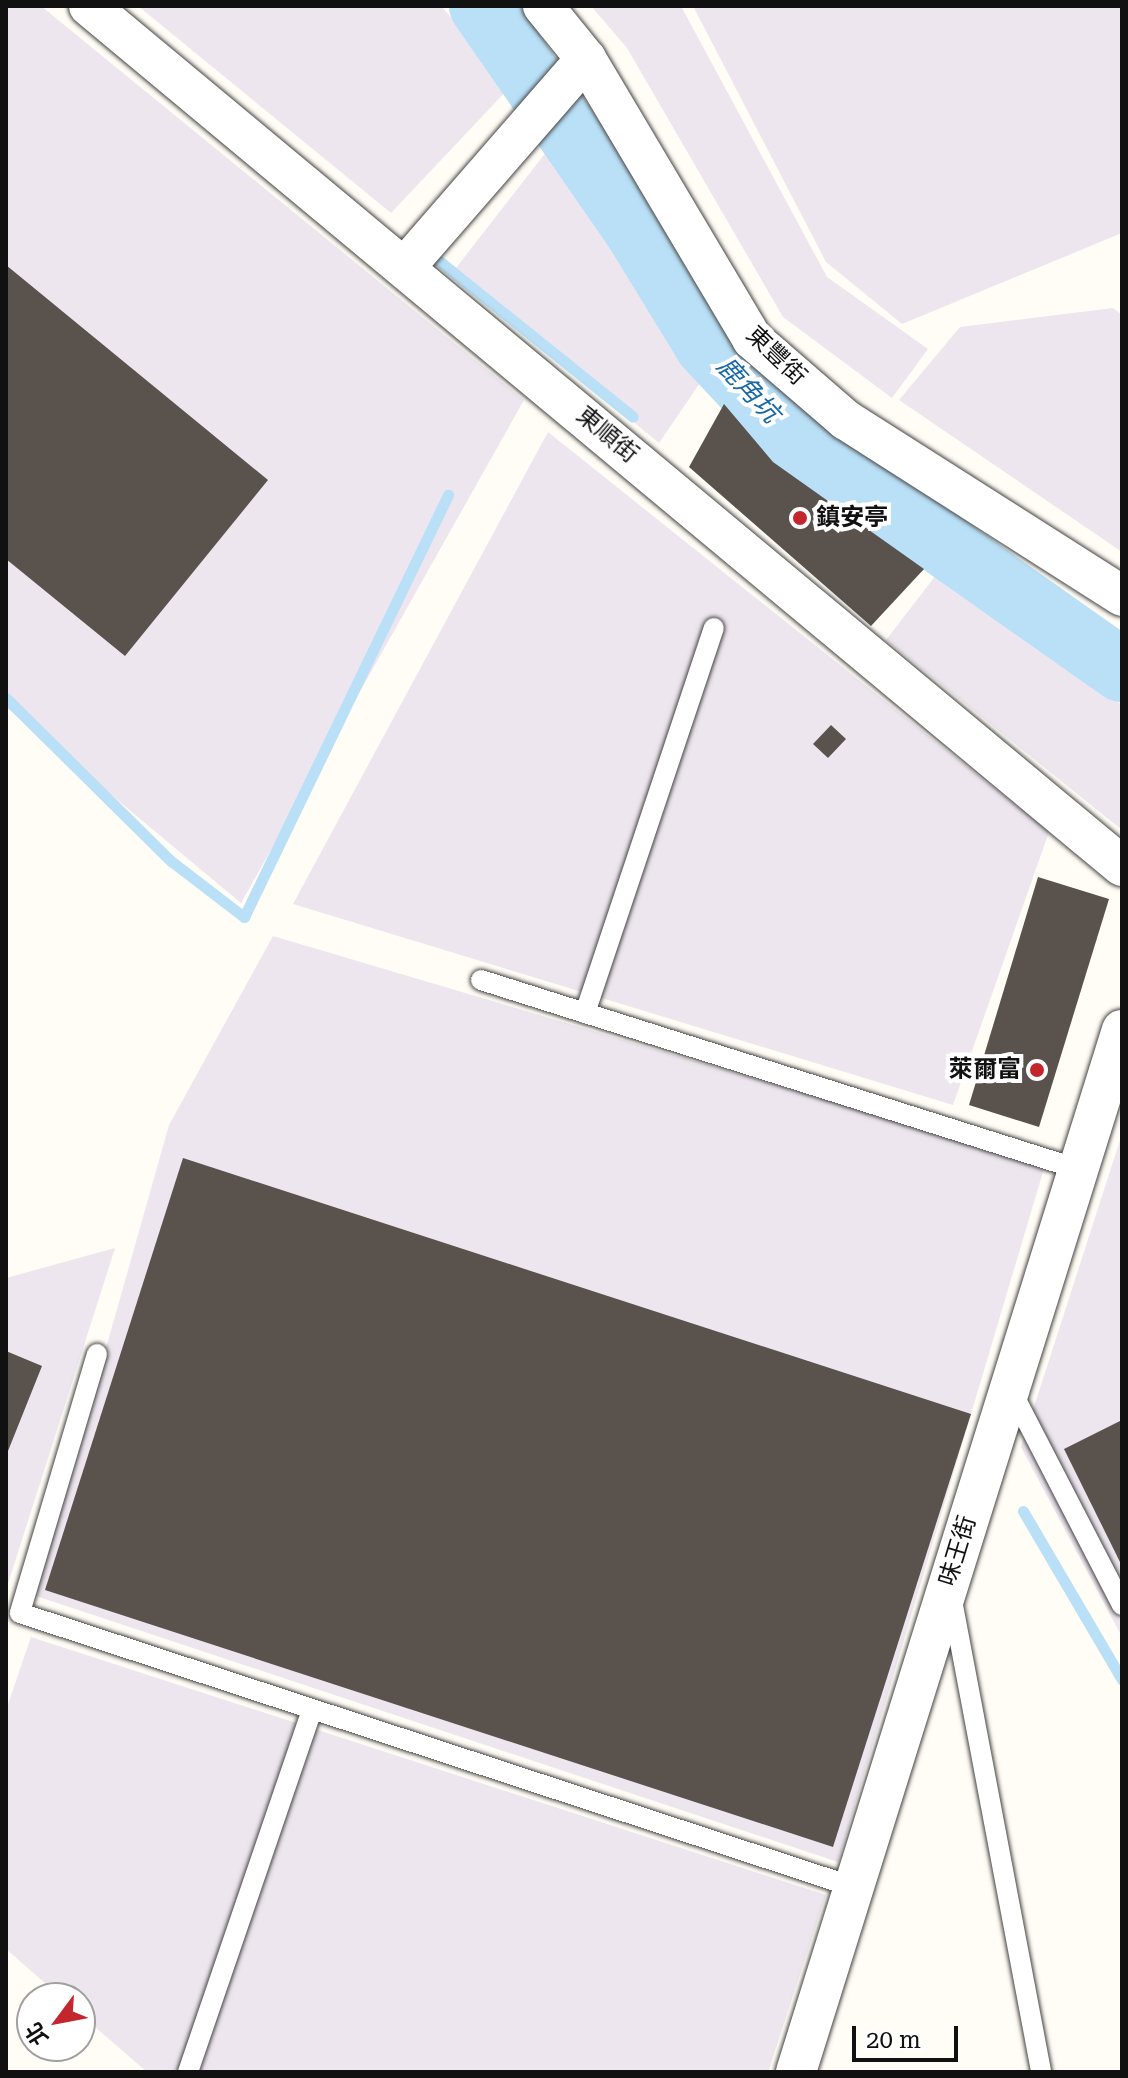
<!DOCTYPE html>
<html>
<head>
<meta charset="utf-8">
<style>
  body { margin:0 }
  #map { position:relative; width:1128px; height:2078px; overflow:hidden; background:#fffdf5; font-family:"Roboto Serif","Noto Sans TC",serif }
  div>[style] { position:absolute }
  .industrial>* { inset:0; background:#eee6ef }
  .stream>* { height:11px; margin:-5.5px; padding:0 5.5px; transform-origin:5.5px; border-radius:5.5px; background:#b9e0f7 }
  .river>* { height:64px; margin:-32px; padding:0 32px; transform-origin:32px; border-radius:32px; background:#b9e0f7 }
  .building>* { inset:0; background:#5a524d }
  .roads { filter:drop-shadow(0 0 2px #444) drop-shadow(0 0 2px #444) }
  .service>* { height:20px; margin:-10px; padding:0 10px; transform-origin:10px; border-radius:10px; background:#fff }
  .minor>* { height:40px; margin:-20px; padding:0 20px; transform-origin:20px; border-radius:20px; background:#fff }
  .dots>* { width:22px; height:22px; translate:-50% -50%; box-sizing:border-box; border:4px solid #fff; border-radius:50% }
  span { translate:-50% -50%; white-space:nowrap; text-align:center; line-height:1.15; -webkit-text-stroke:8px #fff; paint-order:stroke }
  .street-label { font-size:24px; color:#111 }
  .poi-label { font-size:24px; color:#111; font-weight:700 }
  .left { translate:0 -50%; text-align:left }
  .right { translate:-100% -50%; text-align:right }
  .water-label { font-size:26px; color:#1768a6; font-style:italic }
  .frame { position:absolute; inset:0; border:8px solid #111; pointer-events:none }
  .north { position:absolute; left:16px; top:1982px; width:80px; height:80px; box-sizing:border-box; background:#fff; border:2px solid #a0a0a0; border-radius:50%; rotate:238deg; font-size:22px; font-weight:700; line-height:32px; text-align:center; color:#111 }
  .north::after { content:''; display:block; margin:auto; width:28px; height:36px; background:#c4262e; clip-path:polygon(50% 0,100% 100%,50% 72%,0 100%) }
  .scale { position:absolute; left:852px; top:2026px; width:106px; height:36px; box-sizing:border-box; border:4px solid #111; border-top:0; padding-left:10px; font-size:24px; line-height:28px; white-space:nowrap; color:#111; -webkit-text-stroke:6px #fff; paint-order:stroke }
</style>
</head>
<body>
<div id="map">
  <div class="industrial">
    <i style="clip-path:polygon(6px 6px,41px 6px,524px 400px,241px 903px,6px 707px)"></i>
    <i style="clip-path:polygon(138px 6px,441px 6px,511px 86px,391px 213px)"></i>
    <i style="clip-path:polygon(591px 6px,681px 6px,827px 277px,928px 349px,892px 398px,783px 317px,627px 48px)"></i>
    <i style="clip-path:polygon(693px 6px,1122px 6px,1122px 233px,902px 324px,826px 262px)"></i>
    <i style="clip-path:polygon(554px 142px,702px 380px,659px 443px,452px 273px)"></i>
    <i style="clip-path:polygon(1113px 308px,1122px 315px,1122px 552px,899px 400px,960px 327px)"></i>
    <i style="clip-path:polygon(548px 432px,1049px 832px,953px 1105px,293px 904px)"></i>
    <i style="clip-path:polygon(943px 566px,1122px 705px,1122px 830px,886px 640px)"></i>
    <i style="clip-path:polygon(273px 936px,1045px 1165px,838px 1862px,36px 1596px,169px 1125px)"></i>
    <i style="clip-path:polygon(1122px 1134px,1122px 1637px,1021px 1447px)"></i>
    <i style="clip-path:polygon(115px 1248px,6px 1590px,6px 1278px)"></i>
    <i style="clip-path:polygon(31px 1637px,826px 1895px,768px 2072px,147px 2072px,80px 2014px,80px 1998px,62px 1998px,6px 1949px,6px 1710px)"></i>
  </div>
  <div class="stream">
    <i style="left:438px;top:260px;width:250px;rotate:38.8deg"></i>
    <i style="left:6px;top:698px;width:232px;rotate:44.7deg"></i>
    <i style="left:171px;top:861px;width:92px;rotate:37.5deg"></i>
    <i style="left:244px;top:917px;width:469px;rotate:-64.2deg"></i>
    <i style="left:1023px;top:1511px;width:196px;rotate:59.6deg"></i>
  </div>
  <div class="river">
    <i style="left:481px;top:6px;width:276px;rotate:55.3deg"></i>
    <i style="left:638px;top:233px;width:132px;rotate:58.6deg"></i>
    <i style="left:707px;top:346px;width:127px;rotate:46.9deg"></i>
    <i style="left:794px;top:439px;width:401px;rotate:35.2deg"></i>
  </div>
  <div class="building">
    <i style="clip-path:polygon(6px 265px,268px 480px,125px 656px,6px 559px)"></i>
    <i style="clip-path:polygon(724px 404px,773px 462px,924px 569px,871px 626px,689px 467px)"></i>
    <i style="clip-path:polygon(831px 725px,846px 739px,828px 758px,813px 744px)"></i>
    <i style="clip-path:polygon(1038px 877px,1109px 899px,1039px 1127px,969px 1105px)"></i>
    <i style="clip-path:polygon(183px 1158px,971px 1414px,833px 1847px,45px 1590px)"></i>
    <i style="clip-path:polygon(6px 1351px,42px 1366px,6px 1456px)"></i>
    <i style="clip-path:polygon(1122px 1420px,1122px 1566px,1064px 1449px)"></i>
  </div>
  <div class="roads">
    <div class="service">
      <i style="left:481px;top:980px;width:626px;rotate:17.57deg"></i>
      <i style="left:585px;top:1013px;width:406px;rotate:-71.5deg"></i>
      <i style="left:97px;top:1354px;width:270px;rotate:106.6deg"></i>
      <i style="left:20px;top:1613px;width:878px;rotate:18.19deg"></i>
      <i style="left:1011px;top:1390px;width:242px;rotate:62.7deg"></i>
      <i style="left:952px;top:1600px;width:480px;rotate:79.3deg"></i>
      <i style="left:188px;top:2072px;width:380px;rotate:-71.1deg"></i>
    </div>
    <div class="minor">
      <i style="left:89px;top:6px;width:1344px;rotate:39.78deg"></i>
      <i style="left:543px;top:6px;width:68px;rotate:50.9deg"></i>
      <i style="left:586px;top:59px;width:326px;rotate:59.3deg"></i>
      <i style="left:752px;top:339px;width:124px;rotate:40.8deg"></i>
      <i style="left:846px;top:420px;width:327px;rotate:32.5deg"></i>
      <i style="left:405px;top:267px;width:276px;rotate:-49deg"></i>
      <i style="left:796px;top:2072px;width:1092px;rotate:-72.63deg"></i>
    </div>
  </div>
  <div class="dots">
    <i style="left:800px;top:518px;background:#c4262e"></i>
    <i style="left:1037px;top:1070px;background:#c4262e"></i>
  </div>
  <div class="street-label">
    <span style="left:776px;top:356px;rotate:44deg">東豐街</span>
    <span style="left:607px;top:435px;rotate:40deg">東順街</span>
    <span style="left:958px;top:1551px;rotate:-73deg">味王街</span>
  </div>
  <div class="poi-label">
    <span class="left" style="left:816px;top:518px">鎮安亭</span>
    <span class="right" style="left:1021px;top:1070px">萊爾富</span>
  </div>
  <div class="water-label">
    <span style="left:748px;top:390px;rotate:47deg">鹿角坑</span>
  </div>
  <div class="frame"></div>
  <div class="north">北</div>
  <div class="scale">20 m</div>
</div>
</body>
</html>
